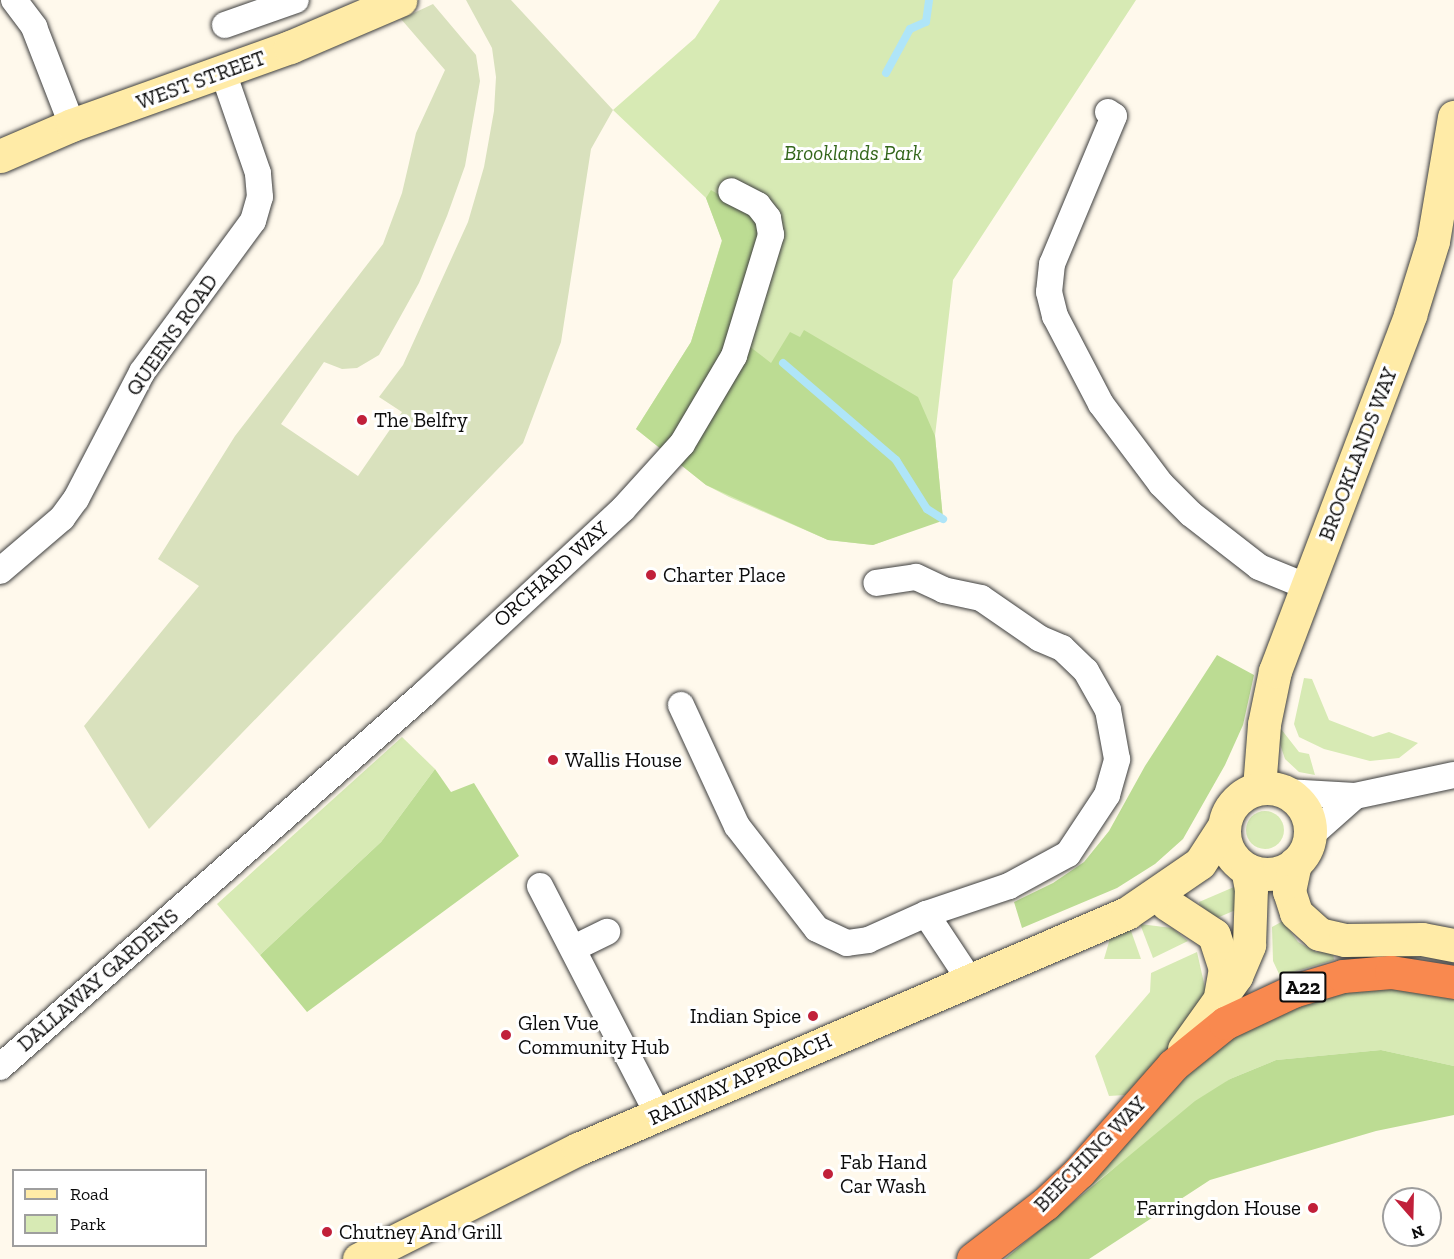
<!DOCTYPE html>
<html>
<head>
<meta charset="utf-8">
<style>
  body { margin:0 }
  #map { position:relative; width:1454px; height:1259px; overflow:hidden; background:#fff9ec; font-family:"Zilla Slab",serif }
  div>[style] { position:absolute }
  .green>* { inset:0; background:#d7eab4 }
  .round { border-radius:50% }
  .forest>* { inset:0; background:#bcdc93 }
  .cemetery>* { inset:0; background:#d9e1bd }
  .stream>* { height:8px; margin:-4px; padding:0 4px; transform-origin:4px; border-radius:4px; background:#afe5f8 }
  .roads { filter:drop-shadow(0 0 2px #3f3f3f) drop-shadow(0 0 2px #3f3f3f) }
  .street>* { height:26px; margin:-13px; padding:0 13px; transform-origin:13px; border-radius:13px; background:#fff }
  .secondary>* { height:33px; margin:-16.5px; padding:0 16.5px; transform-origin:16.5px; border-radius:16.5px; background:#ffeba7 }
  .secondary>.ring { margin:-16.5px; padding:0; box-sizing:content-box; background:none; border:33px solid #ffeba7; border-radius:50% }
  .highway>* { height:33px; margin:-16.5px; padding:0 16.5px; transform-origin:16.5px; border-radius:16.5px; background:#f9894f }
  .dots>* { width:16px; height:16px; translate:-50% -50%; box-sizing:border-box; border:3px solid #fff; border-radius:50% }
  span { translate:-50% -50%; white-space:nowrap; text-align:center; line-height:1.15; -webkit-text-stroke:6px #fff; paint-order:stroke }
  .shield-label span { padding:2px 4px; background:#fff; border:2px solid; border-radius:4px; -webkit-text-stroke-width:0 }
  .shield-label { font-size:20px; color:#0c0c0c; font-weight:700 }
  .street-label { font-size:21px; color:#0c0c0c }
  .park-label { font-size:21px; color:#33661b; font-style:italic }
  .poi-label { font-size:21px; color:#0c0c0c }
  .left { translate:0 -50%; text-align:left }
  .right { translate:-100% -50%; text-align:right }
  .legend { position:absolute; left:12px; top:1169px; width:195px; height:78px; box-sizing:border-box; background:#fff; border:2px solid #9e9e9e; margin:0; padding:8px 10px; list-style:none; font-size:18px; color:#0c0c0c }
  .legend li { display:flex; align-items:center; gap:12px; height:30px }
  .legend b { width:30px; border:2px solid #9e9e9e }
  .north { position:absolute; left:1382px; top:1187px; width:60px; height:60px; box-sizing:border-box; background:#fff; border:2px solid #9e9e9e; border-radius:50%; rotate:160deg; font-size:16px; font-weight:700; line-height:24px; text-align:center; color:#0c0c0c }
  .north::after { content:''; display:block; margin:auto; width:21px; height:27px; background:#c1203a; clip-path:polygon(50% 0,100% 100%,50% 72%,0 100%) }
</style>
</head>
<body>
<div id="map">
  <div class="green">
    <i style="clip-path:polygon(720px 0,1136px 0,953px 280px,935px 436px,943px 519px,873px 545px,828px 540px,729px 497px,706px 485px,636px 429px,691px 342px,722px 240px,706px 198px,613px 110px,695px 38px)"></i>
    <i style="clip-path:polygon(1304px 678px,1312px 679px,1329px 720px,1373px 737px,1389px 732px,1418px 743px,1399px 758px,1370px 761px,1324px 749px,1299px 737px,1294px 724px)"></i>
    <i style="clip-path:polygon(1281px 729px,1299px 752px,1309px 754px,1315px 775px,1299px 772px,1285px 759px,1280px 744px)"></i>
    <i style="clip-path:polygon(402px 737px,435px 769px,381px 842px,260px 955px,217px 904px)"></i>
    <i class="round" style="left:1246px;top:811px;width:38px;height:38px"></i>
    <i style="clip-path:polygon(1234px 887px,1238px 909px,1217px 918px,1200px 905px,1199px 902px)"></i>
    <i style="clip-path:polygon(1283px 921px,1298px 942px,1316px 952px,1333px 953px,1334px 960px,1280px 976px,1273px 961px,1272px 927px)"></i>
    <i style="clip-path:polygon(1140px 924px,1172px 928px,1188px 941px,1153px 958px)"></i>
    <i style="clip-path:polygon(1130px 928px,1141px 959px,1104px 959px,1111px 935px)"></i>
    <i style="clip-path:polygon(1197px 952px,1206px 992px,1178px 1037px,1125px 1095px,1109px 1096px,1095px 1056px,1150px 992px,1151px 973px)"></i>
    <i style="clip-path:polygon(1358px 985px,1454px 996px,1454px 1066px,1381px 1050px,1276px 1060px,1230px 1079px,1073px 1200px,1161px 1102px,1216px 1048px,1266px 1013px)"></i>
  </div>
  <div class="forest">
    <i style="clip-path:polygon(711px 190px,746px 211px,757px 223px,758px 246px,732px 333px,771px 363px,790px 332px,800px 337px,804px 330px,918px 397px,935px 436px,943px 519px,939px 522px,873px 545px,828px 540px,706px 485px,636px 429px,691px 342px,722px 241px,706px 198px)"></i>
    <i style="clip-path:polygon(1217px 655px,1254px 675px,1243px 725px,1225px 765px,1183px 839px,1155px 864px,1117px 888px,1022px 928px,1014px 902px,1053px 883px,1084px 862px,1109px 831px,1145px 766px)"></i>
    <i style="clip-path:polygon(435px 769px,451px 792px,474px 783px,519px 856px,307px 1012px,260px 955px,381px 842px)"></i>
    <i style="clip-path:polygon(1381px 1050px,1454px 1066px,1454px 1115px,1376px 1131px,1210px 1180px,1089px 1259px,1005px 1259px,1195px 1101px,1230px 1079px,1276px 1060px)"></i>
  </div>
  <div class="cemetery">
    <i style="clip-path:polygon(466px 0,511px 0,613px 110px,591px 149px,561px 342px,523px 443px,149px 829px,84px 726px,199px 586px,158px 559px,235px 436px,383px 244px,402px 193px,416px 133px,445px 70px,401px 19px,433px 4px,476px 55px,480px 81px,465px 166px,447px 216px,419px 283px,379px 355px,357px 368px,342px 369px,324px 362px,281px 424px,358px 476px,402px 412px,379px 397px,403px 365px,468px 222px,484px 167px,494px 111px,496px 77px,492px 48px)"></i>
  </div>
  <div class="stream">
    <i style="left:886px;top:73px;width:50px;rotate:-61.4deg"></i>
    <i style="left:910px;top:29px;width:17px;rotate:-24deg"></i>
    <i style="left:926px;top:22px;width:22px;rotate:-82deg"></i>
    <i style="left:783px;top:363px;width:149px;rotate:40.6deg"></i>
    <i style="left:896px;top:460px;width:58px;rotate:57.7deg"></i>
    <i style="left:927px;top:509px;width:19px;rotate:32deg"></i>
  </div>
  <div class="roads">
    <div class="street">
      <i style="left:14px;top:0;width:34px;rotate:53deg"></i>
      <i style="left:34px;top:27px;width:105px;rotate:68.8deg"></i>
      <i style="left:225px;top:25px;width:75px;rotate:-19.4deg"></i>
      <i style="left:1108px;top:112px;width:7px;rotate:34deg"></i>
      <i style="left:1114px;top:116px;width:160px;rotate:112.7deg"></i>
      <i style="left:1052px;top:264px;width:28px;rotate:96deg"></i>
      <i style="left:1049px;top:292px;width:25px;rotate:76deg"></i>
      <i style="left:1055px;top:316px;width:99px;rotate:62.4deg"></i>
      <i style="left:1101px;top:404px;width:100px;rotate:53.1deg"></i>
      <i style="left:1161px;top:484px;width:42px;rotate:45deg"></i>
      <i style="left:1191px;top:514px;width:86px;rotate:37.9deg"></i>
      <i style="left:1259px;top:567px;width:53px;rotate:22.2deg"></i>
      <i style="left:0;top:571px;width:82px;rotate:-40.5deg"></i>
      <i style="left:62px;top:518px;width:24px;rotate:-54deg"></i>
      <i style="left:76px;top:499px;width:143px;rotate:-62.5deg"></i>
      <i style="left:142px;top:372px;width:187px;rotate:-53.7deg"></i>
      <i style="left:253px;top:221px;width:25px;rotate:-74deg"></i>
      <i style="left:260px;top:197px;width:24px;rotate:-95deg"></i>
      <i style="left:258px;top:173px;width:107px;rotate:-109.1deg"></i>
      <i style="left:681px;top:705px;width:133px;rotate:65.2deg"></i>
      <i style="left:737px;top:826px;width:130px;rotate:52.2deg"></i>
      <i style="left:817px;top:929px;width:33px;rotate:25deg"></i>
      <i style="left:847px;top:943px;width:21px;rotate:-8deg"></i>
      <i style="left:868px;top:940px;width:64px;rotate:-24.1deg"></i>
      <i style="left:926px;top:914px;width:88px;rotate:-18.6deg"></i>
      <i style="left:1009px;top:886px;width:67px;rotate:-28.5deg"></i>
      <i style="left:1068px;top:854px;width:71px;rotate:-56.5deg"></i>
      <i style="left:1107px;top:795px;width:37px;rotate:-74deg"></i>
      <i style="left:1117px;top:759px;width:50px;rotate:-100.4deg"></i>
      <i style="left:1108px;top:710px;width:45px;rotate:-119.4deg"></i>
      <i style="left:1086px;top:671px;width:33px;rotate:-136deg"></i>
      <i style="left:1062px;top:648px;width:25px;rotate:-157deg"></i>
      <i style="left:1039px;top:638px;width:70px;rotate:-145.4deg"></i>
      <i style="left:981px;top:598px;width:38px;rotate:-168deg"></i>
      <i style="left:944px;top:590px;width:31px;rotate:-155deg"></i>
      <i style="left:916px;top:577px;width:40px;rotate:171.5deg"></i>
      <i style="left:1286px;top:792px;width:69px;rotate:3.3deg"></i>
      <i style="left:1355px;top:796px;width:101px;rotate:-12deg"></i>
      <i style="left:1310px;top:836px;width:60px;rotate:-41.6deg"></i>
      <i style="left:540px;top:886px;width:258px;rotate:62.7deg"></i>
      <i style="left:926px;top:914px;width:78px;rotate:56.5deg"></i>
      <i style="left:574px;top:948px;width:37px;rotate:-26deg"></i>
      <i style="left:0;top:1067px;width:566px;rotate:-41.35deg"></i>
      <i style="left:425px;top:693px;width:270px;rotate:-42.9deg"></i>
      <i style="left:623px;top:509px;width:88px;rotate:-47.8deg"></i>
      <i style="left:682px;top:444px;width:102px;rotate:-59.4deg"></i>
      <i style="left:734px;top:356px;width:127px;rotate:-73deg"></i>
      <i style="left:771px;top:235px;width:17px;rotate:-100deg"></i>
      <i style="left:768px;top:218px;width:16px;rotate:-128deg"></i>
      <i style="left:758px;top:205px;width:30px;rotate:-153deg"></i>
    </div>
    <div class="secondary">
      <i style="left:0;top:156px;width:78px;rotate:-23.3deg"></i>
      <i style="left:72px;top:125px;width:232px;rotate:-19.7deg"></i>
      <i style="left:290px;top:47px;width:120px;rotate:-23.1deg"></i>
      <i style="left:1259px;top:788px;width:64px;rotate:-85.5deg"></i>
      <i style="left:1264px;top:724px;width:54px;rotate:-78.3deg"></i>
      <i style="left:1275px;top:671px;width:381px;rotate:-69.2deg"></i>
      <i style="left:1410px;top:315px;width:77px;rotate:-72.7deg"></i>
      <i style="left:1433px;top:241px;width:126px;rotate:-80.4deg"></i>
      <i class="ring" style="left:1224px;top:788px;width:53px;height:53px"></i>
      <i style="left:1295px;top:863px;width:29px;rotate:102deg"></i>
      <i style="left:1289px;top:891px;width:23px;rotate:72deg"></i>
      <i style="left:1296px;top:913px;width:31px;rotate:42deg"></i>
      <i style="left:1319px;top:934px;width:27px;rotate:13deg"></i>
      <i style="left:1345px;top:940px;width:77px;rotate:-0.7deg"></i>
      <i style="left:1422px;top:939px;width:33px;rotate:11deg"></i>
      <i style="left:1167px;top:904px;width:56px;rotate:33.4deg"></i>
      <i style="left:1214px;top:935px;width:35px;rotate:72deg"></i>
      <i style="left:1225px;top:968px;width:27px;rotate:100deg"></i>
      <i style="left:1184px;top:1049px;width:90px;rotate:-54.5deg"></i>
      <i style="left:1236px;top:976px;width:34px;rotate:-67deg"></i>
      <i style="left:1249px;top:945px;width:56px;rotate:-88deg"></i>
      <i style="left:1251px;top:889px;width:20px;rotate:-101deg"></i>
      <i style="left:359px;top:1259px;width:245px;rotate:-26.7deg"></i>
      <i style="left:578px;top:1149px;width:598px;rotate:-23.26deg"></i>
      <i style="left:1127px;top:913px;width:88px;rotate:-34.4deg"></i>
      <i style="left:1200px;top:863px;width:44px;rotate:-57deg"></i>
    </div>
    <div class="highway">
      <i style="left:973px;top:1259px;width:91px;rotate:-37.4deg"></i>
      <i style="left:1045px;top:1204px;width:47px;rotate:-43.3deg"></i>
      <i style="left:1079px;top:1172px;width:142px;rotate:-48.7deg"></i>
      <i style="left:1173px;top:1065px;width:67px;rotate:-38.9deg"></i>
      <i style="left:1225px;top:1023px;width:75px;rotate:-25.2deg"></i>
      <i style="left:1293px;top:991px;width:52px;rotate:-16.7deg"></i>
      <i style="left:1343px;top:976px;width:48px;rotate:-4.8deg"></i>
      <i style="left:1391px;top:972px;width:64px;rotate:9deg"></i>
    </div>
  </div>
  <div class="dots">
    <i style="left:362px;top:420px;background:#c1203a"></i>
    <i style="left:651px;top:575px;background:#c1203a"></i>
    <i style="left:553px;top:760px;background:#c1203a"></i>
    <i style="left:813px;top:1016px;background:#c1203a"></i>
    <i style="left:506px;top:1035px;background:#c1203a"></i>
    <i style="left:828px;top:1174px;background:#c1203a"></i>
    <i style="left:1313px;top:1208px;background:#c1203a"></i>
    <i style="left:327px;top:1232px;background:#c1203a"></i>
  </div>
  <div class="shield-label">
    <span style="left:1303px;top:987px">A22</span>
  </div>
  <div class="street-label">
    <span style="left:201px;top:80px;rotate:-20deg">WEST STREET</span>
    <span style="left:172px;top:335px;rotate:-55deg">QUEENS ROAD</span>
    <span style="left:1358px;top:454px;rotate:-69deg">BROOKLANDS WAY</span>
    <span style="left:551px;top:574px;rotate:-42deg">ORCHARD WAY</span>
    <span style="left:98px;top:980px;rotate:-41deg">DALLAWAY GARDENS</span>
    <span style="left:740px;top:1079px;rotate:-24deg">RAILWAY APPROACH</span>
    <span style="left:1090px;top:1154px;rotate:-46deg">BEECHING WAY</span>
  </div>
  <div class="park-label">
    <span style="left:853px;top:153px">Brooklands Park</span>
  </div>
  <div class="poi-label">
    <span class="left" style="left:374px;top:420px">The Belfry</span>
    <span class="left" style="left:663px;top:575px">Charter Place</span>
    <span class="left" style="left:565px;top:760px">Wallis House</span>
    <span class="right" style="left:801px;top:1016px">Indian Spice</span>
    <span class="left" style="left:518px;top:1035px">Glen Vue<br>Community Hub</span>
    <span class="left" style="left:840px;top:1174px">Fab Hand<br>Car Wash</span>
    <span class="right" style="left:1301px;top:1208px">Farringdon House</span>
    <span class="left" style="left:339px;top:1232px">Chutney And Grill</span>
  </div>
  <ul class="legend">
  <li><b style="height:8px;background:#ffeba7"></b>Road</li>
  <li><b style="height:16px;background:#d7eab4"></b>Park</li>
  </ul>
  <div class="north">N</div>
</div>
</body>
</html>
